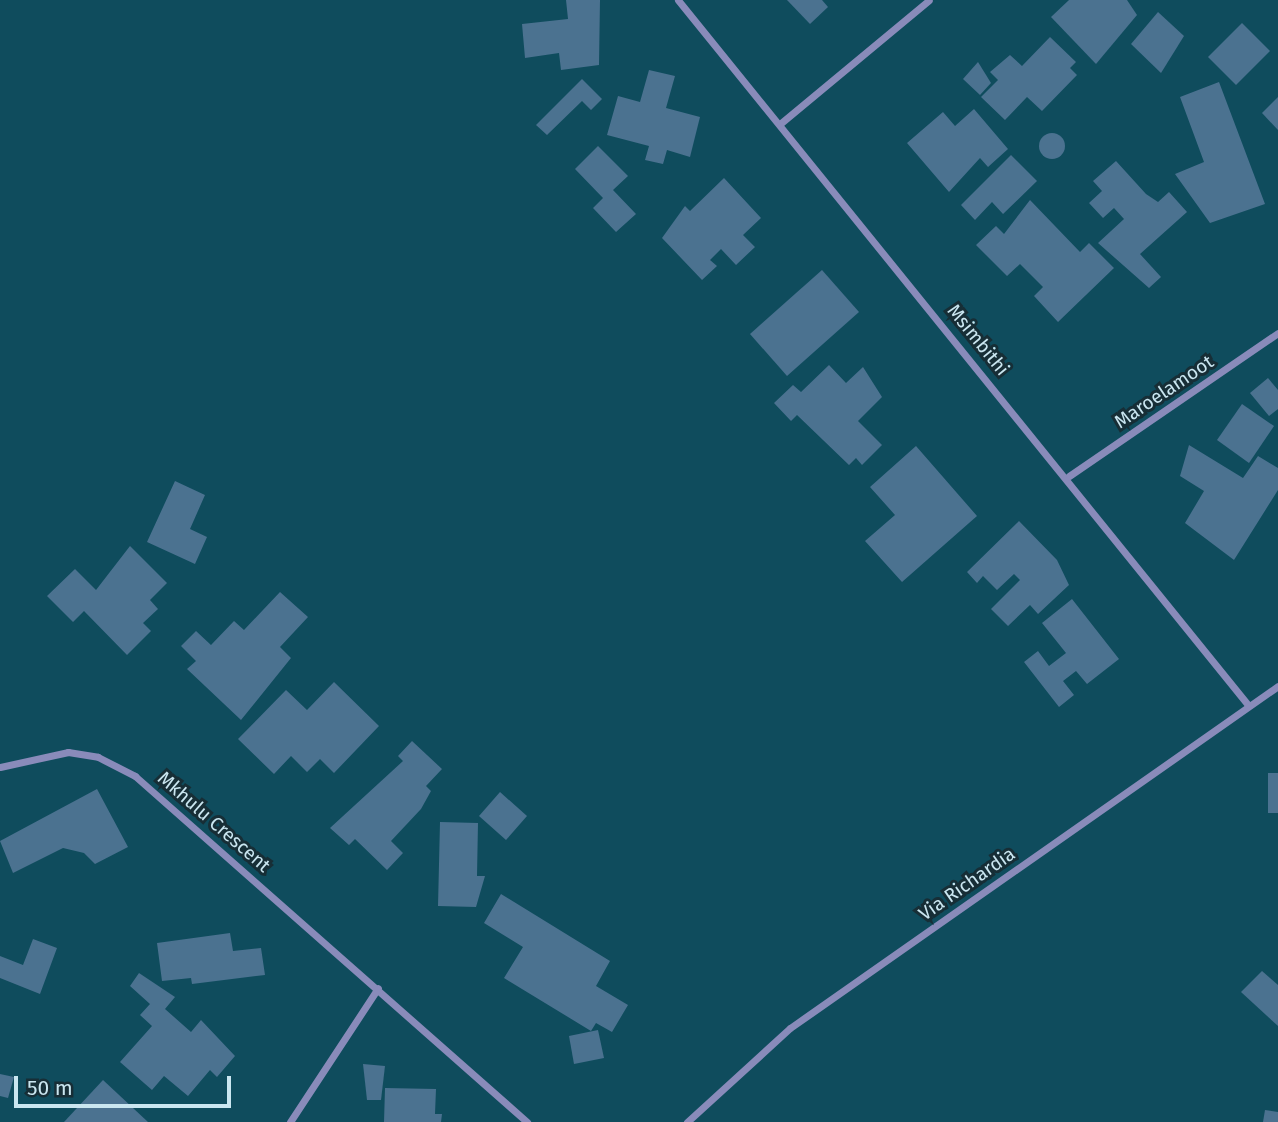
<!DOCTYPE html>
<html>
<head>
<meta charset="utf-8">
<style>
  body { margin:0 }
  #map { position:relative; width:1278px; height:1122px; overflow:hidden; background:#0f4c5d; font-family:"Fira Sans",sans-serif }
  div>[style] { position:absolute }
  .building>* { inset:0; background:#4b7290 }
  .round { border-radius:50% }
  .street>* { height:7px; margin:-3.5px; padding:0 3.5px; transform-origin:3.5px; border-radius:3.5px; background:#898bba }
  span { translate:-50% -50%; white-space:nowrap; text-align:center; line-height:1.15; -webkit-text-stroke:6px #172e36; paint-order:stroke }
  .street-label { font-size:19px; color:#cae6f0 }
  .scale { position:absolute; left:14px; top:1076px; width:217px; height:32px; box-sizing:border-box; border:4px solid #cae6f0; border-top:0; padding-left:9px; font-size:21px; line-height:24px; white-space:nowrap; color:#cae6f0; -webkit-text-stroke:5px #172e36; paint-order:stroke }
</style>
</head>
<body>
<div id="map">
  <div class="building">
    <i style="clip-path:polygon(566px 0,600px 0,599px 65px,561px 70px,559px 53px,525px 58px,522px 24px,568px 19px)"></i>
    <i style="clip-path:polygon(787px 0,822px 0,828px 7px,810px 24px)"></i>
    <i style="clip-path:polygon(1069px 0,1127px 0,1137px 15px,1096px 64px,1051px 17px)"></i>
    <i style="clip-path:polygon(1158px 12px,1184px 36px,1161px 73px,1131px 44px)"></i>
    <i style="clip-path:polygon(1242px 23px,1270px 51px,1236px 85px,1208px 57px)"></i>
    <i style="clip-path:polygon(1050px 37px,1076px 62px,1070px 68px,1077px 75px,1042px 111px,1027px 97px,1005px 120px,981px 97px,998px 80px,990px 72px,1010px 55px,1022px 66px)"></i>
    <i style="clip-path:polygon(978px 62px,991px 83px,980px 95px,963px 79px)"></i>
    <i style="clip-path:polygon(649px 70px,675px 76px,666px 108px,700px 117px,690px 157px,667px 150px,663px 164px,645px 160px,649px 146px,607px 135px,618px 96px,640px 102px)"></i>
    <i style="clip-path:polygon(582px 79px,602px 99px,591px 110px,582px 101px,547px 135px,536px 125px)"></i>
    <i style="clip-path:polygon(1219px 82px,1265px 204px,1210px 223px,1175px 174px,1204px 162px,1180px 97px)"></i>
    <i style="clip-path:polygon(1278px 97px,1278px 130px,1262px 113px)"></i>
    <i style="clip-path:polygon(974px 109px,1008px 149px,988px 167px,980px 158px,949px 192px,907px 143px,943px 112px,955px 126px)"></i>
    <i class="round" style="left:1039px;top:133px;width:26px;height:26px"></i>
    <i style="clip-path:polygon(598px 146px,628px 176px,613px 190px,636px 214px,616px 232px,593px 208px,603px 198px,575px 169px)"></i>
    <i style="clip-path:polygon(1011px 155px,1037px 181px,1003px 214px,992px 202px,975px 220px,961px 205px)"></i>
    <i style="clip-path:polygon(1116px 161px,1146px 194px,1158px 202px,1169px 192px,1187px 212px,1140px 254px,1161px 277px,1149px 288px,1098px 243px,1124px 219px,1114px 208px,1103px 218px,1089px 203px,1102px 191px,1093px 181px)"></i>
    <i style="clip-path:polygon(724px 178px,761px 218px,743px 235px,755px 247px,736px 265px,721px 249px,710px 260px,717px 266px,702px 280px,662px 238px,685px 206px,690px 211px)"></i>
    <i style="clip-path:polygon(1030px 200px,1080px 252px,1089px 243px,1114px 268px,1058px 322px,1034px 296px,1043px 287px,1020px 264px,1007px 276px,976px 245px,996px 226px,1004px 234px)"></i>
    <i style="clip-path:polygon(822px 270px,859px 312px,787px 376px,750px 334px)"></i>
    <i style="clip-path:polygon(829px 365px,846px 383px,863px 367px,882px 397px,858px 421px,882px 445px,862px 465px,856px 458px,849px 465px,797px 415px,791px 421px,774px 403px,793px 385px,801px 392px)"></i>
    <i style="clip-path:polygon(1268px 378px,1278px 390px,1278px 409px,1269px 416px,1250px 393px)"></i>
    <i style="clip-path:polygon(1242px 404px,1274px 426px,1249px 463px,1217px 440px)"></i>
    <i style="clip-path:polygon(1189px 445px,1243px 478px,1258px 456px,1278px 468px,1278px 490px,1234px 560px,1185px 523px,1204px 491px,1180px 476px)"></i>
    <i style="clip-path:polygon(916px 446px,977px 516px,902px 582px,865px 541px,895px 515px,870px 487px)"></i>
    <i style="clip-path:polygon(175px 481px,205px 495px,190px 529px,207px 537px,195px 564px,147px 542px)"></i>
    <i style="clip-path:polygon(1019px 521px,1057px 560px,1069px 585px,1038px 614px,1030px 605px,1008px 626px,991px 609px,1020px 580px,1014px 574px,997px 590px,983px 576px,977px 583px,967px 572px)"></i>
    <i style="clip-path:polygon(130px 546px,167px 583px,150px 600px,158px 609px,143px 623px,151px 631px,127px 655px,84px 611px,73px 622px,47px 596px,75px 569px,96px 590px)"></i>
    <i style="clip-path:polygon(280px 592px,308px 617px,280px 647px,291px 658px,241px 720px,187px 669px,196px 661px,181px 646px,196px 631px,211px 645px,234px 621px,244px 630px)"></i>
    <i style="clip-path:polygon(1072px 599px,1119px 659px,1087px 684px,1076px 671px,1063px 681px,1074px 695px,1059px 707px,1024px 662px,1038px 651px,1049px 666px,1066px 653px,1042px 623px)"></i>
    <i style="clip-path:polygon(334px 682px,379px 726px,334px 773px,320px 759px,307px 772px,291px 756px,274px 774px,238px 739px,286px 690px,307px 710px)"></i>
    <i style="clip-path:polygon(412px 741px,442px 769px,426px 786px,431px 791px,421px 809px,391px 841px,403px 853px,387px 870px,355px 839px,349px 845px,330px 828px,403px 761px,398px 756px)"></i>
    <i style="clip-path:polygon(1268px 773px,1278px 773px,1278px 813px,1268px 813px)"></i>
    <i style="clip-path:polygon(97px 789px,128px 847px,95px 864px,84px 853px,63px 848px,13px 873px,0 841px)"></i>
    <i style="clip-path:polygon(500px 792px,527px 816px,506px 840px,479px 816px)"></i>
    <i style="clip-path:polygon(440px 822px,478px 823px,477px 876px,485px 876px,476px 907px,438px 906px)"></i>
    <i style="clip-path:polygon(501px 894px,610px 961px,596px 986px,628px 1005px,612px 1032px,596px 1023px,591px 1031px,504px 978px,523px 947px,484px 923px)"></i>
    <i style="clip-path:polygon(230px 933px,233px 951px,261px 948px,265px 975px,192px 984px,191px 978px,162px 981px,157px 943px)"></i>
    <i style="clip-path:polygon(33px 939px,57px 948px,40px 994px,0 978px,0 956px,23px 965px)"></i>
    <i style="clip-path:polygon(1262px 971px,1278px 985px,1278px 1026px,1241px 992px)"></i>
    <i style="clip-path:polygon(139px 973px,175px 997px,165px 1009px,191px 1032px,201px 1020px,235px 1056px,217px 1077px,210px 1070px,188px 1096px,164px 1076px,152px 1090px,120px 1062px,152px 1026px,140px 1015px,150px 1004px,130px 986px)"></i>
    <i style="clip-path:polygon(598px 1030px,604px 1058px,574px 1064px,569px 1036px)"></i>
    <i style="clip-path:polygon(363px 1064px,385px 1066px,381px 1100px,367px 1100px)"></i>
    <i style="clip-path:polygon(0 1074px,14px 1077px,8px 1098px,0 1096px)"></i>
    <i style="clip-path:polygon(103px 1080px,148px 1122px,64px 1122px)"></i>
    <i style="clip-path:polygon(385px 1088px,436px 1089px,435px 1114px,442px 1114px,441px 1122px,384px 1122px)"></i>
    <i style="clip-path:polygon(1265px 1110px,1278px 1112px,1278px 1122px,1263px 1122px)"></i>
  </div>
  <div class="street">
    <i style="left:678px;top:0;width:907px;rotate:51.04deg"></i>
    <i style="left:781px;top:123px;width:192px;rotate:-39.7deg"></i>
    <i style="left:1069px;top:476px;width:253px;rotate:-34.4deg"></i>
    <i style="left:0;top:767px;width:70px;rotate:-12.4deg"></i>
    <i style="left:68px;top:752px;width:30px;rotate:9deg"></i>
    <i style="left:98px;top:757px;width:42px;rotate:27.2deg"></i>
    <i style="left:135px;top:776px;width:523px;rotate:41.43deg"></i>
    <i style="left:290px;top:1122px;width:160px;rotate:-56.7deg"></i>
    <i style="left:687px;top:1122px;width:139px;rotate:-42.4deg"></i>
    <i style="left:790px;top:1028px;width:596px;rotate:-35.02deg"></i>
  </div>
  <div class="street-label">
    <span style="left:978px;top:340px;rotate:51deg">Msimbithi</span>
    <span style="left:1164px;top:392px;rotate:-34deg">Maroelamoot</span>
    <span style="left:214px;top:822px;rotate:41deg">Mkhulu Crescent</span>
    <span style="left:967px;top:884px;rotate:-35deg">Via Richardia</span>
  </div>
  <div class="scale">50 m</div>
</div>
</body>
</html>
